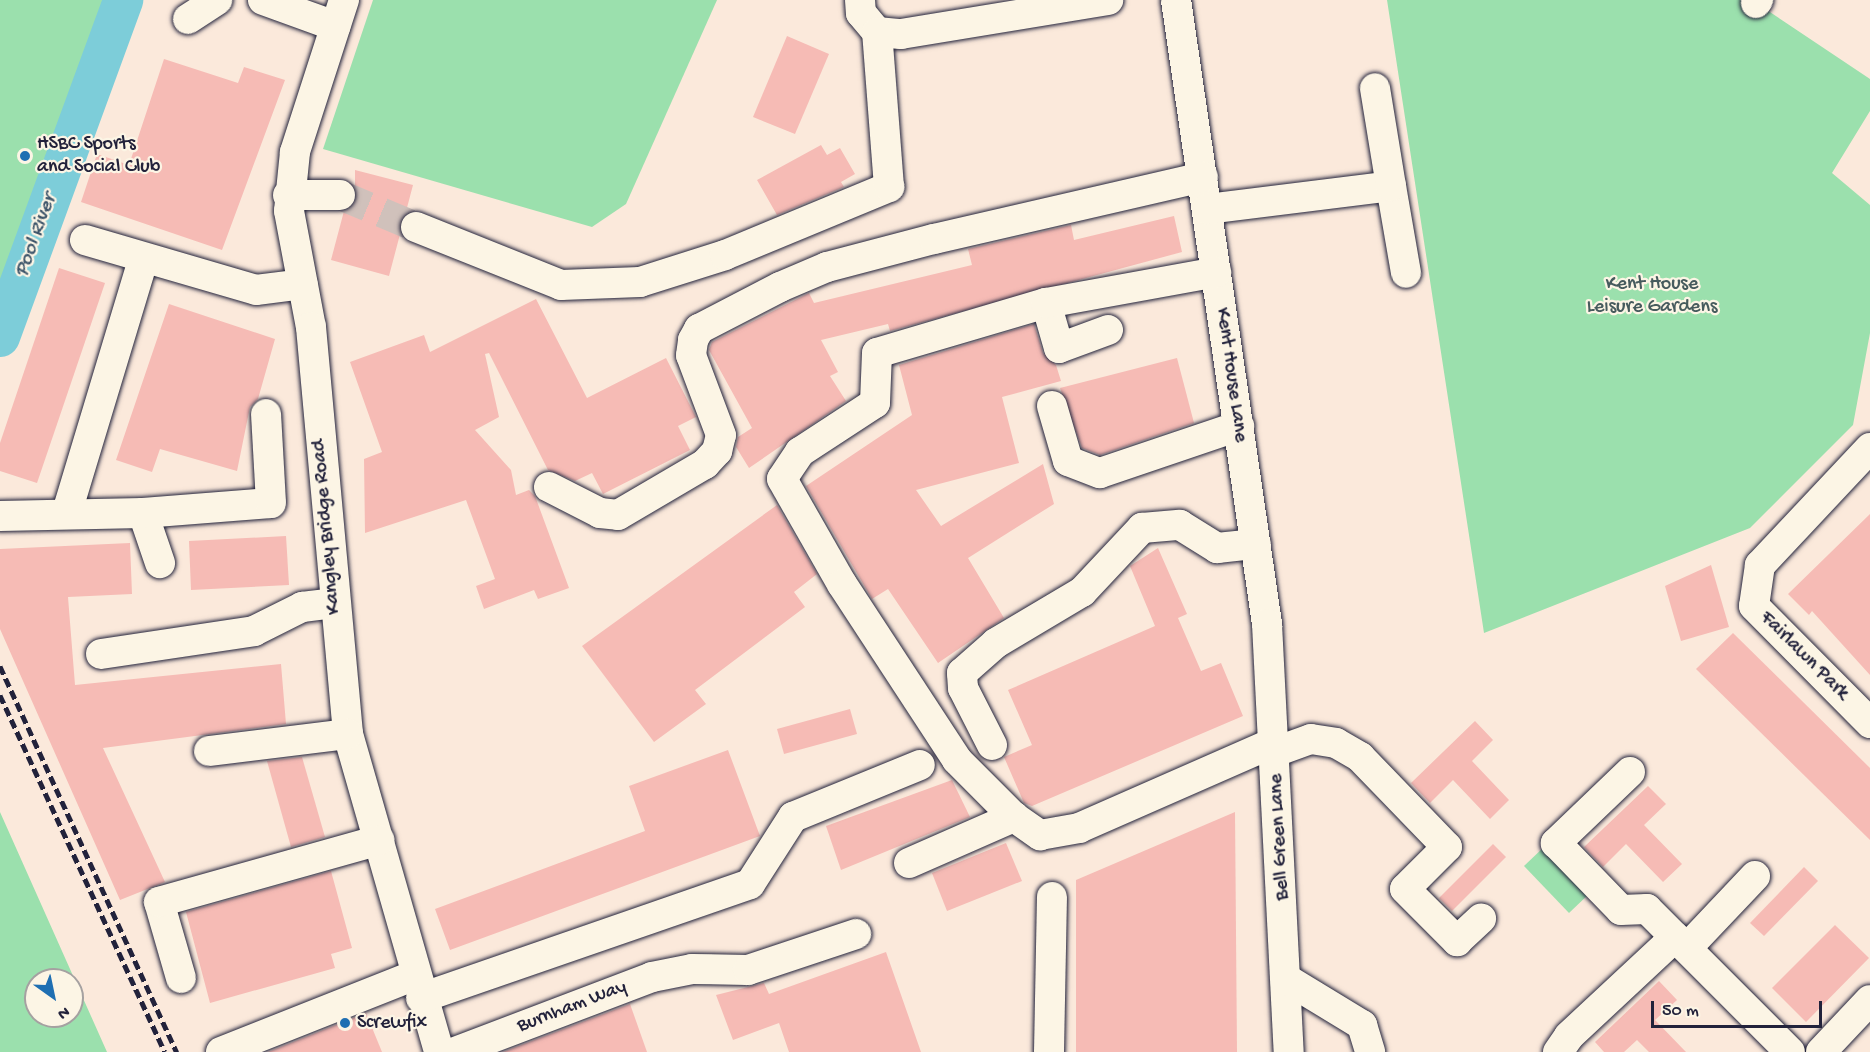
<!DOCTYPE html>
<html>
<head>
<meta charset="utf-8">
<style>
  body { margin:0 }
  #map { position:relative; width:1870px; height:1052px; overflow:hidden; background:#fbe9db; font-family:"Gochi Hand",sans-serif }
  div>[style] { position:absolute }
  .green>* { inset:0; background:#9be0ad }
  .river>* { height:40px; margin:-20px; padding:0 20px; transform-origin:20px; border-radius:20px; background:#7dcdd9 }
  .building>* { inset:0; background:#f6bbb5 }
  .minor-tunnel>* { height:30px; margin-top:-15px; transform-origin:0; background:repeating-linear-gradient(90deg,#d0c1bb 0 30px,transparent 0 45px) }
  .roads { filter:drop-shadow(0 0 2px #22223b) drop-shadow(0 0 2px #22223b) }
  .minor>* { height:30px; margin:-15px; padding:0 15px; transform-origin:15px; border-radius:15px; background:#fcf5e5 }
  .rail>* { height:4.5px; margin-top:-2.25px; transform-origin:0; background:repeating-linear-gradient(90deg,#22223b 0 9px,transparent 0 13.5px) }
  .dots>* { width:16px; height:16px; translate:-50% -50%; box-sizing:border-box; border:3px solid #fcf5e5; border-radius:50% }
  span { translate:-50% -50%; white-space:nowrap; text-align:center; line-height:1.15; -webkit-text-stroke:4.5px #fcf5e5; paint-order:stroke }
  .poi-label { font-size:20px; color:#22223b }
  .left { translate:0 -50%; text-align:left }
  .park-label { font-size:20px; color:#465b5d }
  .street-label { font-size:20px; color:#22223b }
  .water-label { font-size:21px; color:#3d556a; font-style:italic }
  .north { position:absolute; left:24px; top:968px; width:60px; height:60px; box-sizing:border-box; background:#fcf5e5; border:2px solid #a5a1a1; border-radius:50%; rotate:147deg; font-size:16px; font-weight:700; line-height:24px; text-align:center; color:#22223b }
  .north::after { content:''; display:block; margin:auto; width:21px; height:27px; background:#1f6fb2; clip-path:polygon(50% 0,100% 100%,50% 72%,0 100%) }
  .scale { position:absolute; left:1651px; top:1001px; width:171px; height:27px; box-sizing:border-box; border:3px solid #22223b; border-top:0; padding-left:8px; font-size:18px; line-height:21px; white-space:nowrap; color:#22223b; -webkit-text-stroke:4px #fcf5e5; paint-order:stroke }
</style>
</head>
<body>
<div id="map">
  <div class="green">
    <i style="clip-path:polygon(0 0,110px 0,0 292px)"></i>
    <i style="clip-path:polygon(373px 0,717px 0,626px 204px,592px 227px,323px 149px)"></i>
    <i style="clip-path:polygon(1387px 0,1752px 0,1870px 79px,1870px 111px,1832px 173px,1870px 205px,1870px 333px,1853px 425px,1750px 528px,1484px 633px)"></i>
    <i style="clip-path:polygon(evenodd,0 812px,107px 1052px,0 1052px,0 812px,36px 980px,72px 980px,72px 1016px,36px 1016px,36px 980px)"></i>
    <i style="clip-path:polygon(1545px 846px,1590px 893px,1569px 913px,1524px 866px)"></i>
  </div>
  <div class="river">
    <i style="left:0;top:337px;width:359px;rotate:-69.9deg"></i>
  </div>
  <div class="building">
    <i style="clip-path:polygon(787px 36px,829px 54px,795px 134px,753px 117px)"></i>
    <i style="clip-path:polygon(164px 59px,238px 83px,244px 67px,285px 80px,222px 250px,81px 202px,97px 154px,129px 165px)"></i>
    <i style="clip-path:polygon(821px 145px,827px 155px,840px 148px,855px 174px,841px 182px,844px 187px,777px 215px,757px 180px)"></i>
    <i style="clip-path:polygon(355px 170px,413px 185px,389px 276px,331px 260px,344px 211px,355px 203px)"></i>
    <i style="clip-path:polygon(1174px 216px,1182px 252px,890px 331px,888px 324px,821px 340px,838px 372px,830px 376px,846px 401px,749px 468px,736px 447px,738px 437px,752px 428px,709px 350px,712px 342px,809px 293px,814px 303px,972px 265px,968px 249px,1071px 225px,1074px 240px)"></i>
    <i style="clip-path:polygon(59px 268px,105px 283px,37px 483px,0 471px,0 443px)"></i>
    <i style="clip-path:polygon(536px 299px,587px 398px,666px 358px,696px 417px,678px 426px,690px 450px,603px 494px,592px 473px,575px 481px,548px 470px,489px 353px,485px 354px,499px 417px,475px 430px,511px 470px,516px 495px,529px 490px,535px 496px,569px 588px,538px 599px,534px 590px,484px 609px,476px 586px,495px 579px,466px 500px,365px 533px,364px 459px,382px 452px,350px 362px,424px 335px,430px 352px)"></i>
    <i style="clip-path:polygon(169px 304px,275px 339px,258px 399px,250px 407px,237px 471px,160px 449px,152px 472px,116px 460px)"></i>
    <i style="clip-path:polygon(1034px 324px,1043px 353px,1056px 365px,1061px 381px,1002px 397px,1019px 463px,916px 490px,941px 526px,1043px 464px,1054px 504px,968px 558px,1004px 618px,938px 663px,888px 589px,872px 599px,806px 486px,912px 415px,899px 365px)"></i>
    <i style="clip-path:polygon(1177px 358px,1194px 423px,1100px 455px,1082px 448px,1060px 388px)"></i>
    <i style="clip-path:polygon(777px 505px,817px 574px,794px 592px,805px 607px,695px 690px,706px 704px,654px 742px,582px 646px)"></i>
    <i style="clip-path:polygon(1870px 514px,1870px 675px,1812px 611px,1809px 615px,1788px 594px)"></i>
    <i style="clip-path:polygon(286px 536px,289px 585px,191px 590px,189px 541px)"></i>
    <i style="clip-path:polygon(130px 543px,132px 594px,68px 597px,75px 685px,281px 664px,286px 724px,103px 748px,165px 882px,120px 900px,0 629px,0 549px)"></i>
    <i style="clip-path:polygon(1158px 548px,1187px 614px,1178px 618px,1201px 671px,1221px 663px,1243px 716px,1032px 806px,1024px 803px,1004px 757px,1032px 745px,1008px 690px,1155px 626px,1130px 566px)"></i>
    <i style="clip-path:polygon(1711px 565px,1729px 627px,1681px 641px,1665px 586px)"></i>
    <i style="clip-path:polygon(1733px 633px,1870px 768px,1870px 840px,1696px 669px)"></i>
    <i style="clip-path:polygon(850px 709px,857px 734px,784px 754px,777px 729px)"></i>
    <i style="clip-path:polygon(1475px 721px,1493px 740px,1472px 761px,1509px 800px,1490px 819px,1453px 780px,1430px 803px,1411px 783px)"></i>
    <i style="clip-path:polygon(728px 750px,760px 836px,450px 950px,435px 909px,645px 831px,629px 786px)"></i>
    <i style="clip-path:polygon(302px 757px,325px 837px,291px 847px,267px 761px)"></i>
    <i style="clip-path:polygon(952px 780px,970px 817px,841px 870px,826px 826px)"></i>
    <i style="clip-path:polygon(1648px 786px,1666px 804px,1644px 825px,1682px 864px,1663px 882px,1626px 844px,1603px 867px,1584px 847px)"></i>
    <i style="clip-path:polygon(1235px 812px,1237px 1052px,1076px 1052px,1076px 880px)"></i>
    <i style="clip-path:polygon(1006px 843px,1022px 881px,947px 911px,932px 873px)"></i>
    <i style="clip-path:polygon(1493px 844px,1506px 857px,1452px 911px,1439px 898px)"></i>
    <i style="clip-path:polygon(1804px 867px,1818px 881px,1764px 936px,1750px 923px)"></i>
    <i style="clip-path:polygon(331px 871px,352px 948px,331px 954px,335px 968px,210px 1003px,186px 912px)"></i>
    <i style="clip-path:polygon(1835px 925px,1869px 958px,1806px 1022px,1772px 988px)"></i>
    <i style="clip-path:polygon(886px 952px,921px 1052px,789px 1052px,779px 1023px,733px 1040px,716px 995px,764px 983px,769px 994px)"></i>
    <i style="clip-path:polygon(1659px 981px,1677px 1000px,1655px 1020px,1686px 1052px,1649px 1052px,1637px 1040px,1624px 1052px,1604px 1052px,1595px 1042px)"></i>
    <i style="clip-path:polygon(630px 1004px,647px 1052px,503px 1052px)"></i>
    <i style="clip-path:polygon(366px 1013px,382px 1052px,268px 1052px)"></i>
  </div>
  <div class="minor-tunnel">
    <i style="left:340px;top:195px;width:82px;rotate:22.8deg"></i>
  </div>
  <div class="roads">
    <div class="minor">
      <i style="left:263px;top:0;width:77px;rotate:19.9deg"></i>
      <i style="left:344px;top:0;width:160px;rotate:107.9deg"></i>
      <i style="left:295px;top:152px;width:59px;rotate:95.8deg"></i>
      <i style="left:289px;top:211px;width:118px;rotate:79.3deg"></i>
      <i style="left:311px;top:327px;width:409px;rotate:84.8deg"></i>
      <i style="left:348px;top:734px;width:331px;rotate:74deg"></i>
      <i style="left:860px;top:0;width:13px;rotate:86deg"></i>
      <i style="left:861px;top:13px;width:25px;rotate:50deg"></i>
      <i style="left:877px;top:32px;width:24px;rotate:5deg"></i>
      <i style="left:901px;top:34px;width:210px;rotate:-9.3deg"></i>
      <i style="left:1176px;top:0;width:631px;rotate:81.7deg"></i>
      <i style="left:1267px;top:624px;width:429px;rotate:87.1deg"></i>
      <i style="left:1756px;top:3px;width:4px;rotate:-56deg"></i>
      <i style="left:188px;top:19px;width:35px;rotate:-33deg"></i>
      <i style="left:1391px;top:186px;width:88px;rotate:80.2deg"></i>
      <i style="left:288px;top:195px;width:52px"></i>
      <i style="left:1207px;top:209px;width:185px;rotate:-7.1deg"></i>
      <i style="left:1391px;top:186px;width:99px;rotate:-99.3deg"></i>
      <i style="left:416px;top:227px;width:156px;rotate:21.8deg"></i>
      <i style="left:561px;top:285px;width:79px;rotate:-2.2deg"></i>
      <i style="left:640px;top:282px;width:89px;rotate:-17.6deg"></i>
      <i style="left:725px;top:255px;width:178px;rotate:-22.5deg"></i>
      <i style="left:889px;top:187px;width:155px;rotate:-94.4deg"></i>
      <i style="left:85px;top:240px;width:178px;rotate:16.3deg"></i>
      <i style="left:256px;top:290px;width:47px;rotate:-7.3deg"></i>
      <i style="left:1046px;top:303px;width:176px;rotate:163.5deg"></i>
      <i style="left:877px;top:353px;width:50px;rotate:92.3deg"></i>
      <i style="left:875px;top:403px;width:90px;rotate:146.8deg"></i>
      <i style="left:800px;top:452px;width:32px;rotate:124deg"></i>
      <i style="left:782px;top:479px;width:121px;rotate:60.3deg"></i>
      <i style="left:842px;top:584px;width:210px;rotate:56.8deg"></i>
      <i style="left:957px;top:760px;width:81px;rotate:45deg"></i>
      <i style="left:1014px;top:817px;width:32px;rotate:35deg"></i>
      <i style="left:1040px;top:835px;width:40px;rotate:-10deg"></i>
      <i style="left:1079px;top:828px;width:214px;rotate:-23.7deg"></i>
      <i style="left:1108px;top:330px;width:52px;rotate:159.8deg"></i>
      <i style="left:1059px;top:348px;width:47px;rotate:-106.1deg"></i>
      <i style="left:1046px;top:303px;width:173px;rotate:-10.3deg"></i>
      <i style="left:1052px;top:406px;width:57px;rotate:73.8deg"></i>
      <i style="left:1068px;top:461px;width:34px;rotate:21deg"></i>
      <i style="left:1100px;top:473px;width:147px;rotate:-18.7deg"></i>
      <i style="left:1870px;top:448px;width:161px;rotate:133.2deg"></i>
      <i style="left:1760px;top:565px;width:41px;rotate:98.3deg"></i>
      <i style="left:1754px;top:606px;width:165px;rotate:45.2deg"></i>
      <i style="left:549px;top:487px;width:57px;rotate:27deg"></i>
      <i style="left:600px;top:513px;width:18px;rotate:6deg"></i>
      <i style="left:618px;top:515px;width:101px;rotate:-30.4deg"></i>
      <i style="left:705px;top:464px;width:18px;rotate:-47deg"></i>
      <i style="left:717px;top:451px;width:16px;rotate:-76deg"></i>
      <i style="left:721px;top:435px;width:85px;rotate:-110.6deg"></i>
      <i style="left:691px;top:355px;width:15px;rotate:-82deg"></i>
      <i style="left:693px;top:340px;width:13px;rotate:-61deg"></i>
      <i style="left:699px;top:329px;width:91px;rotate:-27.4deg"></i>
      <i style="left:780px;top:287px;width:51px;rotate:-23.1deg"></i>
      <i style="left:827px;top:267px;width:111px;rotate:-14.7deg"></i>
      <i style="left:934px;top:239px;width:276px;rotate:-13deg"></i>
      <i style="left:67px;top:512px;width:262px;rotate:-73.2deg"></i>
      <i style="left:143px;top:513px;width:53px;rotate:71.2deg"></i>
      <i style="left:0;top:516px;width:143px;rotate:-1.2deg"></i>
      <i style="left:143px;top:513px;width:128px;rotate:-4.5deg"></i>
      <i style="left:271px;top:503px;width:89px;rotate:-93.2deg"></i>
      <i style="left:101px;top:654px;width:155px;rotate:-8.5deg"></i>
      <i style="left:254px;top:631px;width:54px;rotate:-26.6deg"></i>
      <i style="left:302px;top:607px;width:32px;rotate:-7deg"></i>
      <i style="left:992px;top:745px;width:64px;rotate:-117deg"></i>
      <i style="left:963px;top:688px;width:15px;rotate:-94deg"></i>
      <i style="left:962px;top:673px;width:45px;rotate:-41.4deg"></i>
      <i style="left:996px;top:643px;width:100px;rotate:-30.7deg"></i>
      <i style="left:1082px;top:592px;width:88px;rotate:-46.8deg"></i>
      <i style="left:1142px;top:528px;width:38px;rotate:-5deg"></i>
      <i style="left:1180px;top:525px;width:44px;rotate:31.9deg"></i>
      <i style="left:1217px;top:548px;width:39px;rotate:-6deg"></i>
      <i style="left:209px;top:751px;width:140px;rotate:-7deg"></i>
      <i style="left:1275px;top:752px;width:38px;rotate:-20deg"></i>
      <i style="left:1311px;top:739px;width:25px;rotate:9deg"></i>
      <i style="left:1336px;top:743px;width:28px;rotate:30deg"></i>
      <i style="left:1360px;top:757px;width:125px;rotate:46deg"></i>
      <i style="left:1447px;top:847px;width:59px;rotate:135deg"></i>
      <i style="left:1405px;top:889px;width:74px;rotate:45deg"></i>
      <i style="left:1457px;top:941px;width:33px;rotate:-43deg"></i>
      <i style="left:1630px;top:772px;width:103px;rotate:136.2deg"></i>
      <i style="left:1556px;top:843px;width:93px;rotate:45.9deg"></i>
      <i style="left:1621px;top:910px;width:26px;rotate:-2deg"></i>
      <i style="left:1647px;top:909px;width:202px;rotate:45deg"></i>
      <i style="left:909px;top:863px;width:115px;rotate:-23.7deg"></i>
      <i style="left:1687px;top:948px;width:99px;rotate:-46.6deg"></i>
      <i style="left:181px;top:978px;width:79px;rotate:-106.1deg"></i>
      <i style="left:159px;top:902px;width:229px;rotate:-15.7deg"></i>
      <i style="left:1288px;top:980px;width:87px;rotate:31.3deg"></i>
      <i style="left:1362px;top:1025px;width:28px;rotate:73deg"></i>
      <i style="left:421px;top:998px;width:348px;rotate:-19.1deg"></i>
      <i style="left:750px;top:884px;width:80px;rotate:-57.3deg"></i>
      <i style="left:793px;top:817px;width:137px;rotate:-22.3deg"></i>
      <i style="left:221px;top:1052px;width:209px;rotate:-21.6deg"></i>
      <i style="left:455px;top:1052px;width:211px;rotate:-20.8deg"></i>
      <i style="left:652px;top:977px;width:41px;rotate:-11.3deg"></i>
      <i style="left:692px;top:969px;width:56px;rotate:1deg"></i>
      <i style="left:748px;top:970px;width:114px;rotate:-18.4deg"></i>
      <i style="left:1049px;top:1052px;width:155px;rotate:-88.9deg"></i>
      <i style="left:1558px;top:1052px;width:19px;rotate:-55deg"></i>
      <i style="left:1569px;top:1036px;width:145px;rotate:-43deg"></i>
      <i style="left:1821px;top:1052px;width:71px;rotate:-46.7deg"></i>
    </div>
  </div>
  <div class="rail">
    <i style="left:0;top:666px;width:425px;rotate:65.4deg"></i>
    <i style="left:0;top:695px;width:393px;rotate:65.2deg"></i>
  </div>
  <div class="dots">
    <i style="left:25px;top:156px;background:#1f6fb2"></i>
    <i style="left:345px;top:1023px;background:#1f6fb2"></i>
  </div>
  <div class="poi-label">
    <span class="left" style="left:37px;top:156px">HSBC Sports<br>and Social Club</span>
    <span class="left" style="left:357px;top:1023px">Screwfix</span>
  </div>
  <div class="park-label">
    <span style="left:1652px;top:296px">Kent House<br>Leisure Gardens</span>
  </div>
  <div class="street-label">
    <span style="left:1231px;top:375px;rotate:82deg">Kent House Lane</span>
    <span style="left:327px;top:527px;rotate:-95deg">Kangley Bridge Road</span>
    <span style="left:1804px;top:656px;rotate:45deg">Fairlawn Park</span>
    <span style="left:1280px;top:837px;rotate:-93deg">Bell Green Lane</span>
    <span style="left:572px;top:1007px;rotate:-21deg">Burnham Way</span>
  </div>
  <div class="water-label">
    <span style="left:37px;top:236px;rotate:-70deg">Pool River</span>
  </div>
  <div class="north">N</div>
  <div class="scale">50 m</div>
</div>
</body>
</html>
